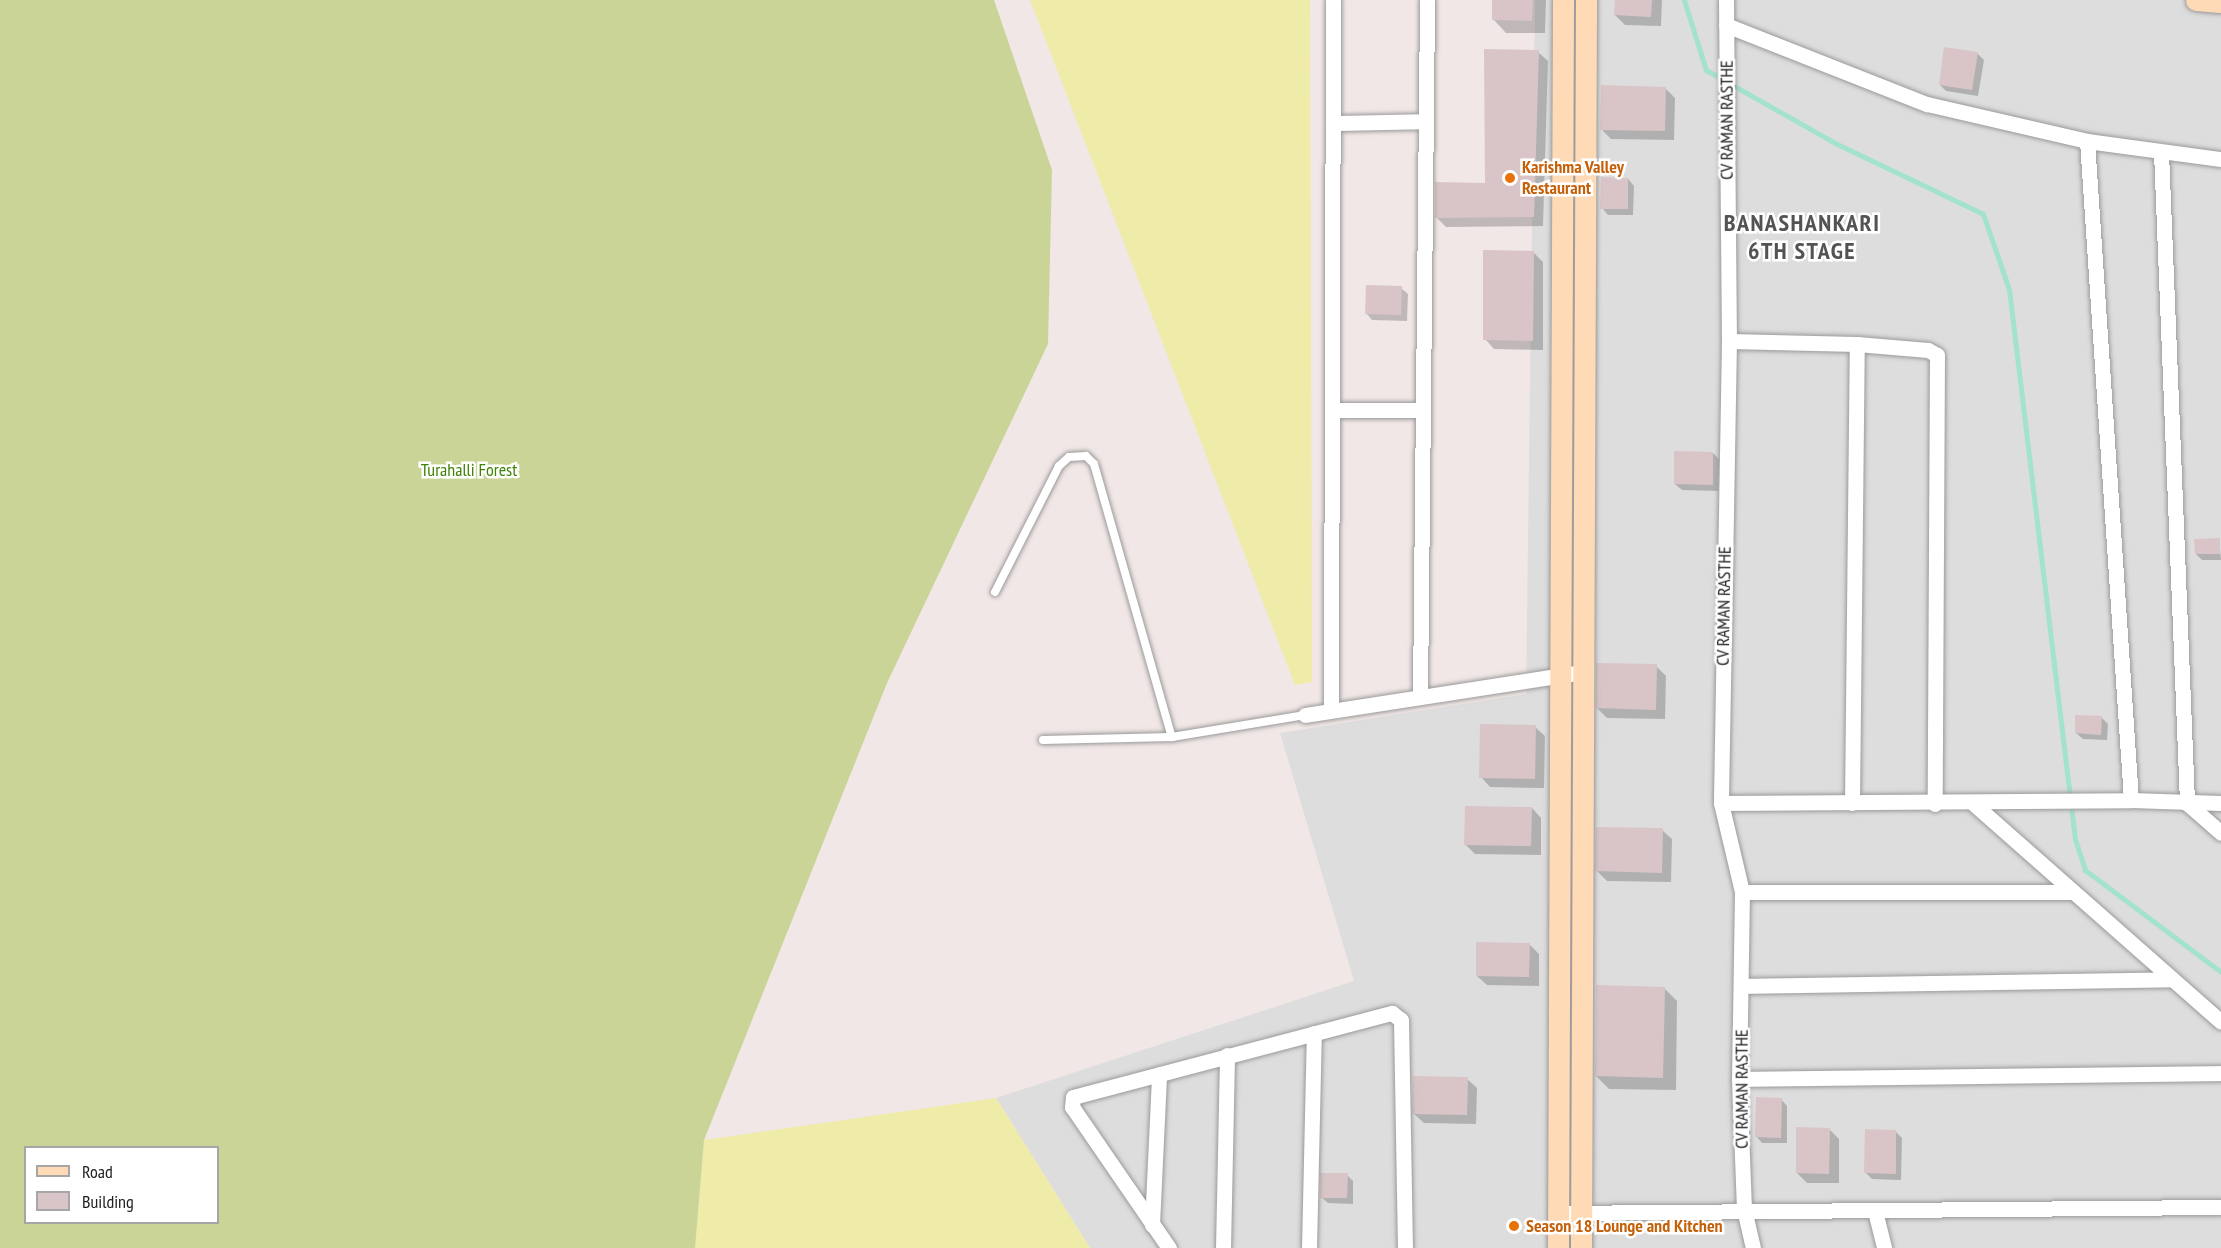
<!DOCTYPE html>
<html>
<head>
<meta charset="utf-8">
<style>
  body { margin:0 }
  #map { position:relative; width:2221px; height:1248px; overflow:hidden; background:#f1e7e6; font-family:"PT Sans Narrow",sans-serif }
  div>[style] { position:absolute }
  .residential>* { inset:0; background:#deddde }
  .grass>* { inset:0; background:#efeba8 }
  .forest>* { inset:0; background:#cbd497 }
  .shadow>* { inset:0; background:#0003 }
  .stream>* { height:5px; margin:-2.5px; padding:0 2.5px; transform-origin:2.5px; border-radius:2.5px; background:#a3e2cd }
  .building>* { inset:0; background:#d9c5c8 }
  .roads { filter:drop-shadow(0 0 2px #9a9a9a) drop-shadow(0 0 2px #9a9a9a) }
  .lane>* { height:8px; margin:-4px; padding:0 4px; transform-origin:4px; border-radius:4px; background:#fff }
  .street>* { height:15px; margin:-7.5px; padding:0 7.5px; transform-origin:7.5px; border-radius:7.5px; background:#fff }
  .secondary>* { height:21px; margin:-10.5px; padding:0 10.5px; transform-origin:10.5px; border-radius:10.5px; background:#fedab7 }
  .dots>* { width:16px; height:16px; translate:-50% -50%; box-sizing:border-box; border:3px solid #fff; border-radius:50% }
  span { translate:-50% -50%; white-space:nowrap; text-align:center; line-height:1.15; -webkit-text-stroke:5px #fff; paint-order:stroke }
  .street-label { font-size:18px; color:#202020 }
  .food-label { font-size:18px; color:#c56008; font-weight:700 }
  .left { translate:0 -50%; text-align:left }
  .park-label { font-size:18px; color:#408304 }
  .district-label { font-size:24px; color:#535353; font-weight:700; letter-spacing:1.5px }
  .legend { position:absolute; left:24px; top:1146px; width:195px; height:78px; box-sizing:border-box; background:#fff; border:2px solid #a6a6a6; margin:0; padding:8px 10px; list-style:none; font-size:18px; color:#202020 }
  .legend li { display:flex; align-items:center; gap:12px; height:30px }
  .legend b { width:30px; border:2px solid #a6a6a6 }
</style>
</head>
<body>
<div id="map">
  <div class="residential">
    <i style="clip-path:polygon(1535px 0,2221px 0,2221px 1248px,1090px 1248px,996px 1098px,1354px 981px,1280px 733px,1526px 694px)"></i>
  </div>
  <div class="grass">
    <i style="clip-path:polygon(1030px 0,1310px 0,1312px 682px,1295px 685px)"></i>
    <i style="clip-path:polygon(996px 1098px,1090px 1248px,695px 1248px,704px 1140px)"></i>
  </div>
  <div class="forest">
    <i style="clip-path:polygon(evenodd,0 0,994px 0,1052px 170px,1048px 344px,887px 683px,704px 1140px,695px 1248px,0 1248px,0 0,26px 1148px,218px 1148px,218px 1222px,26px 1222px,26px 1148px)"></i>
  </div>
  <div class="shadow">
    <i style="clip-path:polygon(1494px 0,1546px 0,1545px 33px,1506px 33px,1493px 19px)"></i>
    <i style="clip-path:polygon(1616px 0,1662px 0,1661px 26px,1625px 25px,1615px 15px)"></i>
    <i style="clip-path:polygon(1538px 52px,1548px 61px,1543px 226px,1446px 227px,1436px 217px,1487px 185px)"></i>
    <i style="clip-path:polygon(1978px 54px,1984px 60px,1978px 96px,1946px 91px,1940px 85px)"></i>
    <i style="clip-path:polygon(1665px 88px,1675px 98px,1674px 140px,1611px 139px,1601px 129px)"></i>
    <i style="clip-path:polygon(1628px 179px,1634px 186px,1633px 215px,1608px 215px,1602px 208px)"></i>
    <i style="clip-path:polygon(1533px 252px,1543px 262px,1543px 350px,1494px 349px,1485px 339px)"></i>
    <i style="clip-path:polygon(1401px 288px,1408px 294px,1407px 321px,1372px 320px,1366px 313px)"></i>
    <i style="clip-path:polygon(1713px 453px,1719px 459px,1718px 491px,1682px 490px,1675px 484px)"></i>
    <i style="clip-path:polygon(2219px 540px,2221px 560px,2202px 560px,2196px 554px)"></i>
    <i style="clip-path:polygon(1656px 666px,1666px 676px,1665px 719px,1607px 718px,1597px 708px)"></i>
    <i style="clip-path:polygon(2101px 717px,2108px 724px,2107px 740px,2083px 739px,2076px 733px)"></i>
    <i style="clip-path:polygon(1535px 727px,1545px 736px,1544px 788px,1490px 787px,1481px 777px)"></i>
    <i style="clip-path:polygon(1532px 808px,1541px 818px,1541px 855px,1475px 854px,1465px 844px)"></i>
    <i style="clip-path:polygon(1662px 830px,1672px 839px,1671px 882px,1607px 881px,1597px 871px)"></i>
    <i style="clip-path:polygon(1530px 945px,1539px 954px,1539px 986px,1487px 985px,1477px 976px)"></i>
    <i style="clip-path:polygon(1664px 988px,1677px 1001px,1676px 1090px,1609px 1089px,1596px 1076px)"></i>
    <i style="clip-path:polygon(1467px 1079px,1477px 1088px,1476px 1124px,1424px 1123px,1414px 1114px)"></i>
    <i style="clip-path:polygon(1781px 1099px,1787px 1106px,1787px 1143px,1762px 1143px,1756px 1136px)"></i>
    <i style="clip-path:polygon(1829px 1129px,1839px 1139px,1839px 1183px,1807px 1183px,1797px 1173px)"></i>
    <i style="clip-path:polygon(1896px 1132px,1902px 1138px,1901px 1180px,1872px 1179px,1866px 1173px)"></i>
    <i style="clip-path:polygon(1347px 1175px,1353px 1181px,1353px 1204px,1328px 1203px,1321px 1197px)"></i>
  </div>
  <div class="stream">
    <i style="left:1684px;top:0;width:73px;rotate:72.6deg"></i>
    <i style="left:1706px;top:70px;width:148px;rotate:29.5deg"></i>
    <i style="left:1835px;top:143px;width:164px;rotate:25.6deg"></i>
    <i style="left:1983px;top:214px;width:79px;rotate:70.9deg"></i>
    <i style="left:2009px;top:289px;width:554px;rotate:83.16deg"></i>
    <i style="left:2075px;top:839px;width:33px;rotate:72deg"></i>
    <i style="left:2085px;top:870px;width:170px;rotate:36.9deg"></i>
  </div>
  <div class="building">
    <i style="clip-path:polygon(1492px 0,1533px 0,1532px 21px,1492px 20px)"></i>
    <i style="clip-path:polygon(1615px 0,1652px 0,1651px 17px,1614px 15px)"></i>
    <i style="clip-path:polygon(1944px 47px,1978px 52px,1972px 90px,1939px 85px)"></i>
    <i style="clip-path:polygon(1484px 49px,1539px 50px,1534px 217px,1435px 218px,1435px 182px,1485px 183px)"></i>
    <i style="clip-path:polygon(1601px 85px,1666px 87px,1665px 131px,1600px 130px)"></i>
    <i style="clip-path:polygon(1601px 177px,1628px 178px,1628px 209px,1600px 209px)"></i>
    <i style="clip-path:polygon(1483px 250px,1534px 251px,1533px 341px,1483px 340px)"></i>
    <i style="clip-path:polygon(1366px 285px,1402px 286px,1401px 315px,1365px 314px)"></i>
    <i style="clip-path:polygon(1674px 451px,1713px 452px,1713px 485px,1674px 484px)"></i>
    <i style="clip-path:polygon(2220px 538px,2220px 554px,2195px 554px,2194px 539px)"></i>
    <i style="clip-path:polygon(1596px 663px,1657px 664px,1656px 710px,1596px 708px)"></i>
    <i style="clip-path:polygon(2075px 715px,2102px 716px,2101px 735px,2075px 733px)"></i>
    <i style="clip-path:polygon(1480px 724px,1536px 725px,1535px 779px,1479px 778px)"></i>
    <i style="clip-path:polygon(1465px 806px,1532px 807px,1531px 846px,1464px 845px)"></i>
    <i style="clip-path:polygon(1596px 827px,1663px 828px,1662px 873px,1595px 871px)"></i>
    <i style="clip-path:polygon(1476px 942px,1530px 943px,1529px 977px,1476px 976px)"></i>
    <i style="clip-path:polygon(1596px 985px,1665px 987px,1663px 1078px,1595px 1076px)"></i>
    <i style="clip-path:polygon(1413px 1076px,1468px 1077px,1467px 1115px,1412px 1114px)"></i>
    <i style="clip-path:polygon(1756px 1097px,1782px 1098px,1781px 1138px,1755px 1137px)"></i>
    <i style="clip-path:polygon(1796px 1127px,1830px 1128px,1829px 1174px,1796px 1173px)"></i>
    <i style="clip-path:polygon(1865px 1129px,1896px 1130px,1896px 1174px,1864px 1173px)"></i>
    <i style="clip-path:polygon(1320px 1173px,1348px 1173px,1347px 1198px,1320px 1198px)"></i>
  </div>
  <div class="roads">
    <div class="lane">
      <i style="left:995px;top:592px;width:141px;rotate:-63.1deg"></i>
      <i style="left:1059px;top:466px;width:13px;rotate:-42deg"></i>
      <i style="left:1069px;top:457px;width:17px;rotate:-3deg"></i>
      <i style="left:1086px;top:456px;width:11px;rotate:45deg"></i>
      <i style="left:1094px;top:464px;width:284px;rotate:74.1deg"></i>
      <i style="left:1043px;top:740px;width:129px;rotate:-1.3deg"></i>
      <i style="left:1172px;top:737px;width:135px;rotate:-9.4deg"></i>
    </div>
    <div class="street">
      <i style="left:1726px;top:0;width:341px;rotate:89.5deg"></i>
      <i style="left:1729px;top:341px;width:462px;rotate:91deg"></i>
      <i style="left:1721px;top:803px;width:91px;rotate:76.7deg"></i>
      <i style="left:1742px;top:892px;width:187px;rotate:90.9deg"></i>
      <i style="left:1739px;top:1079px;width:130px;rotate:87.8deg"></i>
      <i style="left:1744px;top:1209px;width:40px;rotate:77deg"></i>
      <i style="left:1726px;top:25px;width:216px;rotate:21.5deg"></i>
      <i style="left:1927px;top:104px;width:164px;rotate:13deg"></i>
      <i style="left:2087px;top:141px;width:135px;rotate:7.7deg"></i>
      <i style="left:1333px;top:123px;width:93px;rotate:-1.2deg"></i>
      <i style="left:2087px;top:141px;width:660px;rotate:86.18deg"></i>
      <i style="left:2161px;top:152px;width:652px;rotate:87.71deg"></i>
      <i style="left:2187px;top:803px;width:45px;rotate:41.4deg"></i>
      <i style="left:1729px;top:341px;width:128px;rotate:1.3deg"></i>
      <i style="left:1857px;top:344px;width:71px;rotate:4.8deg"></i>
      <i style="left:1928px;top:350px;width:10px;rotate:29deg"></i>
      <i style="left:1937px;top:355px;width:449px;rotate:90.3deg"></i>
      <i style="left:1332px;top:410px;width:91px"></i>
      <i style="left:1420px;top:696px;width:696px;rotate:-89.42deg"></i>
      <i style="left:1331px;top:710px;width:710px;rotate:-89.84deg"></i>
      <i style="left:1305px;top:715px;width:280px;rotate:-8.8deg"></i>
      <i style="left:1721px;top:803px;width:410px;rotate:-0.4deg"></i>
      <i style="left:2131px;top:800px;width:90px;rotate:1.9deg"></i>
      <i style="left:1852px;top:803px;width:459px;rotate:-89.4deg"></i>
      <i style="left:1974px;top:804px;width:329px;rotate:41.4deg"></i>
      <i style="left:1742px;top:892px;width:329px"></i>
      <i style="left:1743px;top:986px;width:426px;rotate:-0.9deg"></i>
      <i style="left:1739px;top:1079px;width:482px;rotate:-0.7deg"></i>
      <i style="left:1875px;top:1211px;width:38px;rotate:76deg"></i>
      <i style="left:1557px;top:1213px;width:664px;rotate:-0.52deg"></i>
      <i style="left:1152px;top:1225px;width:151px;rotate:-87.3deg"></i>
      <i style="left:1169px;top:1248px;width:171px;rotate:-124.5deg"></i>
      <i style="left:1072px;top:1107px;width:10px;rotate:-84deg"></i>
      <i style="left:1073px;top:1097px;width:330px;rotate:-14.8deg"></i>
      <i style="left:1392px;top:1013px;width:11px;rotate:38deg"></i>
      <i style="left:1401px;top:1020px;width:228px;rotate:89deg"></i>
      <i style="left:1223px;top:1248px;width:193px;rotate:-88.8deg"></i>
      <i style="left:1309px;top:1248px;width:215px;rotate:-88.7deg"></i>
    </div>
    <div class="secondary">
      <i style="left:2196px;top:0;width:25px;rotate:5deg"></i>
      <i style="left:1558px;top:1248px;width:1248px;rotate:-89.77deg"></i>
      <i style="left:1581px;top:1248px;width:1248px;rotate:-89.77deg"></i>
    </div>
  </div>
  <div class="dots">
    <i style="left:1510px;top:178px;background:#e8710a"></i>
    <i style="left:1514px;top:1226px;background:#e8710a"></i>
  </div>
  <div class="street-label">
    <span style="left:1727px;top:120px;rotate:-90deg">CV RAMAN RASTHE</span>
    <span style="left:1724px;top:606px;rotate:-89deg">CV RAMAN RASTHE</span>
    <span style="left:1742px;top:1089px;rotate:-90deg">CV RAMAN RASTHE</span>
  </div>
  <div class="food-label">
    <span class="left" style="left:1522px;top:178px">Karishma Valley<br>Restaurant</span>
    <span class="left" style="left:1526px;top:1226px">Season 18 Lounge and Kitchen</span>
  </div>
  <div class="park-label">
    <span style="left:469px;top:470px">Turahalli Forest</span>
  </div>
  <div class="district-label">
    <span style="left:1802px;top:237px">BANASHANKARI<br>6TH STAGE</span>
  </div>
  <ul class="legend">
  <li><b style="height:8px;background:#fedab7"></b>Road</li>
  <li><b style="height:16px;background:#d9c5c8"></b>Building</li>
  </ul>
</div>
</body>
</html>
